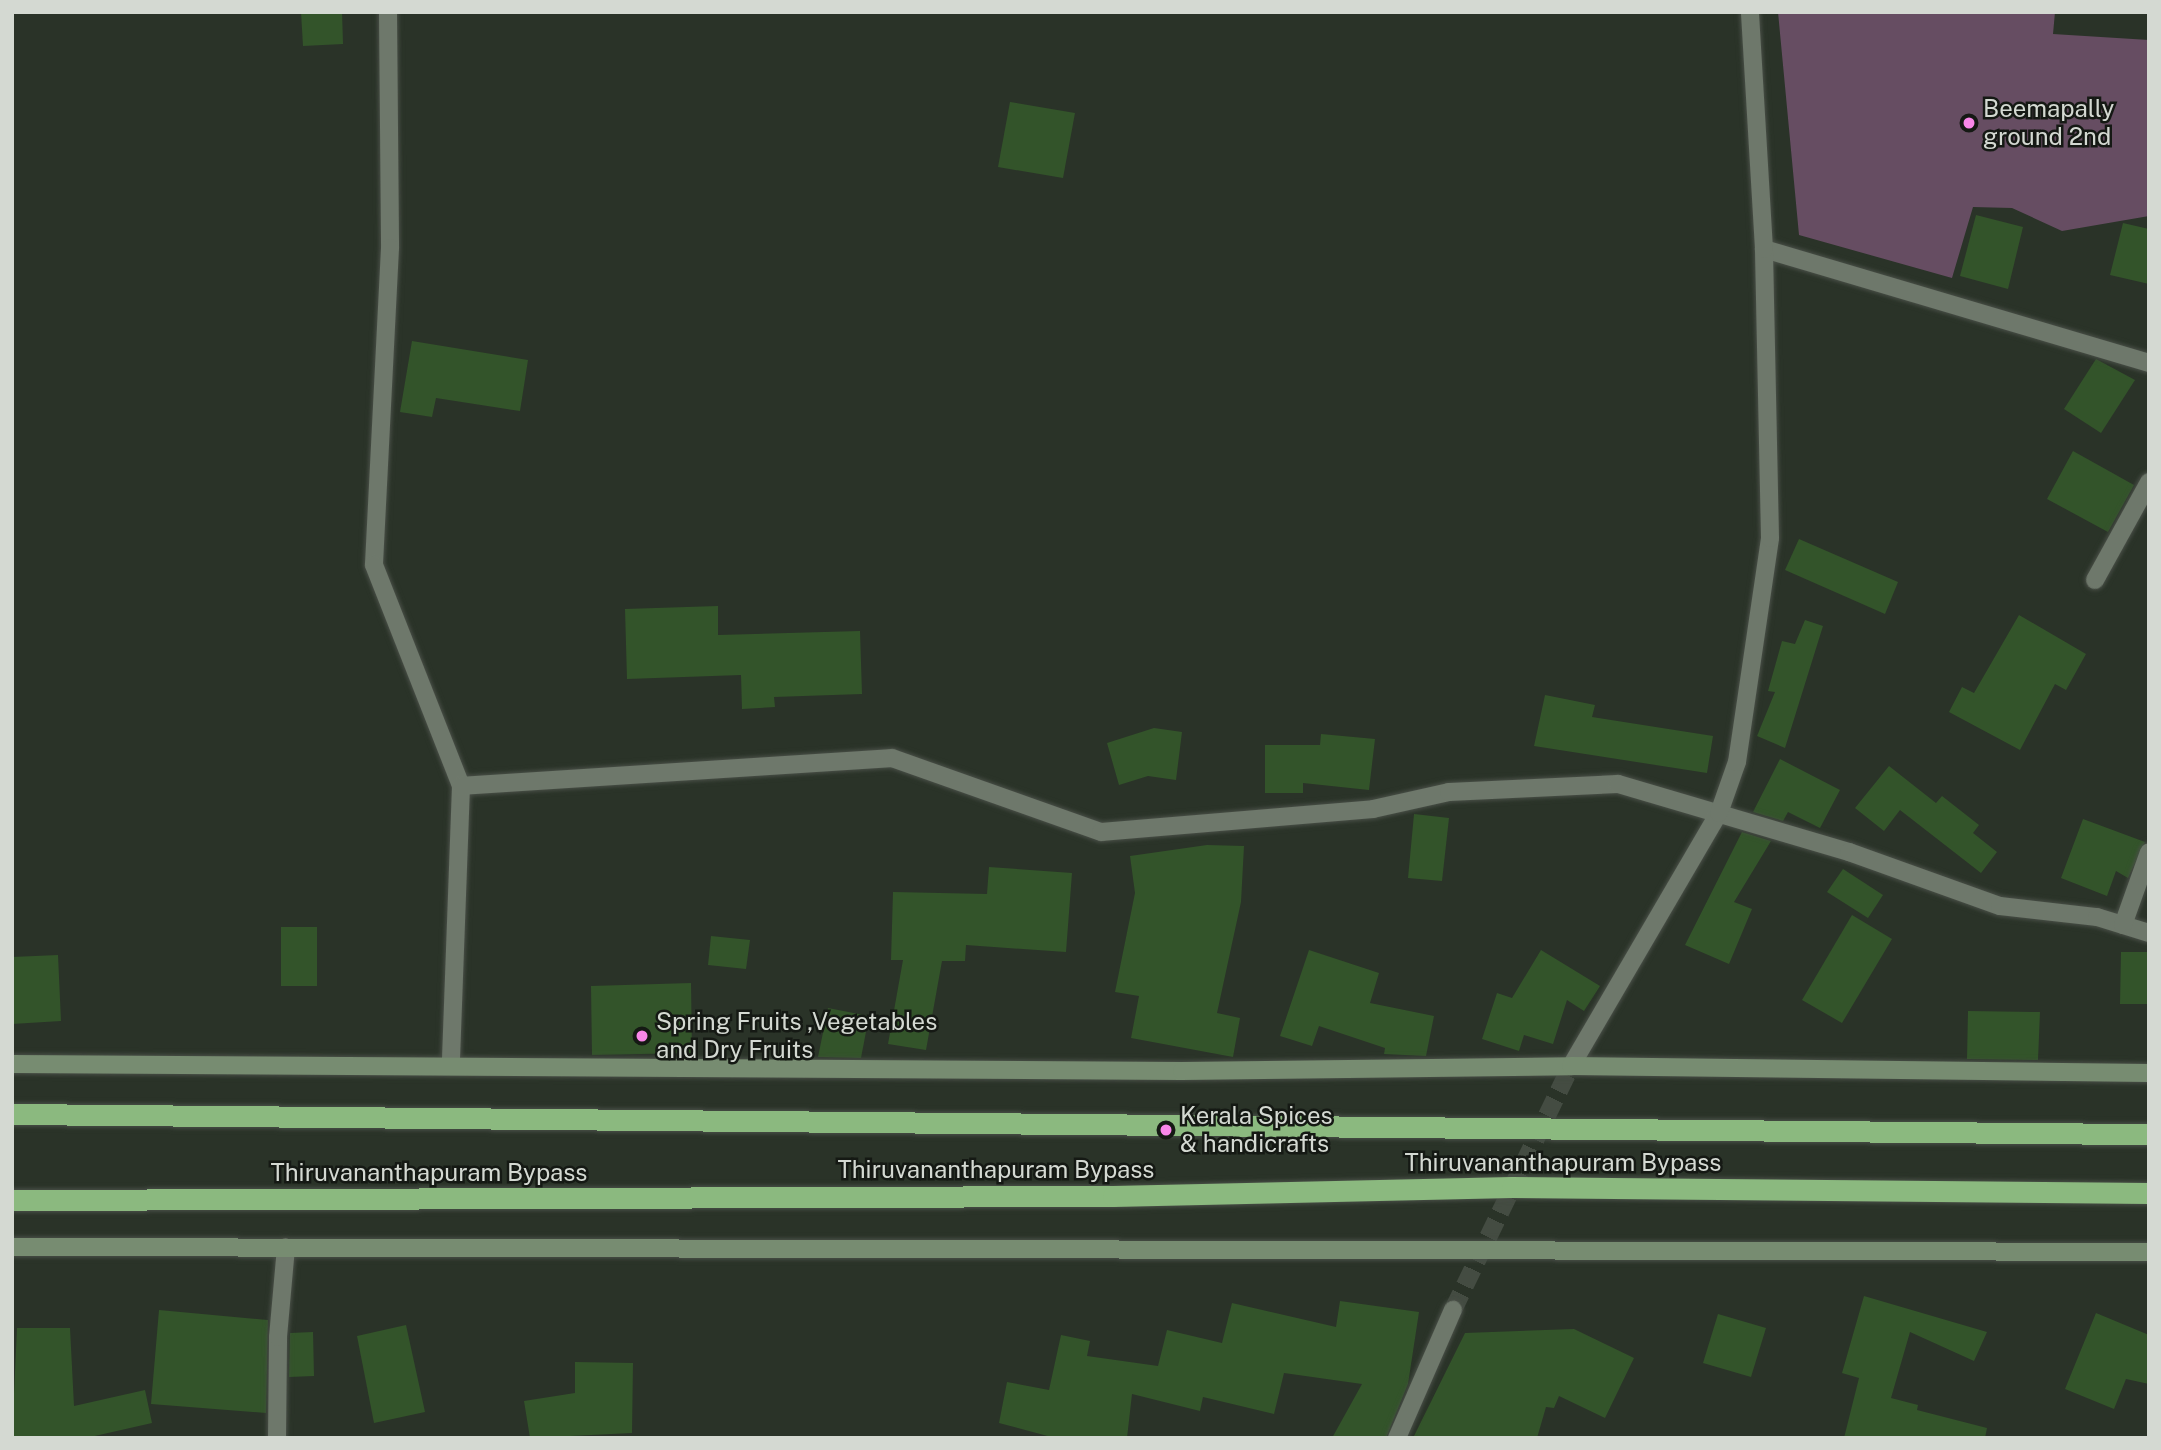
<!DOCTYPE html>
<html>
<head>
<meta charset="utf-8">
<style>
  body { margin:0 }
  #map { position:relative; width:2161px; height:1450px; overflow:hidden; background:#2a3328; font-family:"Public Sans",sans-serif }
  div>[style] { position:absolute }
  .green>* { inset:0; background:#664d62 }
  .building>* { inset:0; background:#33542a }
  .street-tunnel>* { height:18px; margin-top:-9px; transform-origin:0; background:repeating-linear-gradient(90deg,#444c42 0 18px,transparent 0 27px) }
  .roads { filter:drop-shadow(0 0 2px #494f47) drop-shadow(0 0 2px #494f47) }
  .street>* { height:18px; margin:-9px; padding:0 9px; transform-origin:9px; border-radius:9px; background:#6e786b }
  .secondary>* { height:18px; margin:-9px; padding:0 9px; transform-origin:9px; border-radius:9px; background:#778c71 }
  .highway>* { height:21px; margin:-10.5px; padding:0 10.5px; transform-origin:10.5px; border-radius:10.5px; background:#8bb97f }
  .dots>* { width:19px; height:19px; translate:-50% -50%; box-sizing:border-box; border:4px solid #151914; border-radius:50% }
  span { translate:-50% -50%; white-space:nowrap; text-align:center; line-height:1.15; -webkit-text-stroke:5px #151914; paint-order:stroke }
  .poi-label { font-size:24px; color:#d4d9d2 }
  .left { translate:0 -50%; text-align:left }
  .street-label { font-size:24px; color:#d4d9d2 }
  .frame { position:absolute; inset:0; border:14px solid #d4d9d2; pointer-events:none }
</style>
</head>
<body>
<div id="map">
  <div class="green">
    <i style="clip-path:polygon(1778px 12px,2055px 12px,2053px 34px,2149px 40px,2149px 216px,2062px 231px,2012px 208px,1973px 207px,1952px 278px,1799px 235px)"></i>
  </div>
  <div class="building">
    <i style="clip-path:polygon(301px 12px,342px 12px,343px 44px,303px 46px)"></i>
    <i style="clip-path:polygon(1010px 102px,1075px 113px,1063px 178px,998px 167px)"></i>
    <i style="clip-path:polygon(1976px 215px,2023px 227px,2008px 289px,1960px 276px)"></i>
    <i style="clip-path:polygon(2123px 223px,2149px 229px,2149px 284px,2110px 275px)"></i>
    <i style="clip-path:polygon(412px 341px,528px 360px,520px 411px,436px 398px,432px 417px,400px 412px)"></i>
    <i style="clip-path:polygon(2096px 359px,2135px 380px,2101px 433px,2064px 409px)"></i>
    <i style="clip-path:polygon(2073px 451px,2134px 485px,2108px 532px,2047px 499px)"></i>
    <i style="clip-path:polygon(1799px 539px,1898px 582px,1885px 614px,1785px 570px)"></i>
    <i style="clip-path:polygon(718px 606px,718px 635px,860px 631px,862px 694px,774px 697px,775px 707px,742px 709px,741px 675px,627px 679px,625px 609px)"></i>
    <i style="clip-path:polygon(2019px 615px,2086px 654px,2066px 690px,2055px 684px,2020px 750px,1949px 712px,1962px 687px,1974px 693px)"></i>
    <i style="clip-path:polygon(1805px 620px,1823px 626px,1785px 748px,1757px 736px,1775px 692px,1768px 691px,1782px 641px,1795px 644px)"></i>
    <i style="clip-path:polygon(1545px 695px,1595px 705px,1592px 717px,1713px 736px,1707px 773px,1534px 746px)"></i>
    <i style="clip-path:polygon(1154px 728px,1182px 732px,1176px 780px,1148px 776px,1119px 785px,1107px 743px)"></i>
    <i style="clip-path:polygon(1321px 734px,1375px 739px,1369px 790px,1303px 783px,1303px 793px,1265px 793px,1265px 745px,1320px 745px)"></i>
    <i style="clip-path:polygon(1780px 759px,1840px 790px,1820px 828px,1788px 812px,1783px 821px,1753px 812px)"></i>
    <i style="clip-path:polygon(1889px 766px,1936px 803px,1942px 796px,1979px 825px,1973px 833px,1997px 852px,1981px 873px,1900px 810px,1884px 831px,1855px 808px)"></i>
    <i style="clip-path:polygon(1414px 814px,1449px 818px,1442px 881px,1408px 878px)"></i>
    <i style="clip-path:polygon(2083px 819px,2145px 842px,2128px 878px,2116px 871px,2107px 896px,2061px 878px)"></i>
    <i style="clip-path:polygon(1742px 832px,1771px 841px,1734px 902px,1752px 909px,1729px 964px,1685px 945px)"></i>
    <i style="clip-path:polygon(1207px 845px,1244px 846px,1241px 902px,1217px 1013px,1240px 1018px,1233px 1057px,1131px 1038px,1139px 996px,1115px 992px,1135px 893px,1130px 856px)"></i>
    <i style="clip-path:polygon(989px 867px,1072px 873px,1066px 952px,966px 945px,965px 961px,942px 961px,926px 1050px,888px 1044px,903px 960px,891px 960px,893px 892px,987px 894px)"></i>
    <i style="clip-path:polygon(1843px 869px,1883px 895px,1868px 918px,1827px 892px)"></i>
    <i style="clip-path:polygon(1852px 915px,1892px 939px,1842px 1023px,1802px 1000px)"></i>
    <i style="clip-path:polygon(281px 927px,317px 927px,317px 986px,281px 986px)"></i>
    <i style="clip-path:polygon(711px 936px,750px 940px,746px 969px,708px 965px)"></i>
    <i style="clip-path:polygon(1309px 950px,1379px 973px,1370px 1003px,1434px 1016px,1426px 1056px,1384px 1054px,1385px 1048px,1319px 1026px,1312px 1046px,1280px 1036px)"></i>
    <i style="clip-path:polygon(1541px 950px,1600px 986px,1584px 1011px,1567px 1000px,1553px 1044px,1524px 1035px,1519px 1051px,1482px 1039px,1497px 993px,1512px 998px)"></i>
    <i style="clip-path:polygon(2121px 952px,2149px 952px,2149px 1004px,2120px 1004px)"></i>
    <i style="clip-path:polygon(58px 955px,61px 1021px,12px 1024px,12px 957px)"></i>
    <i style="clip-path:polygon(691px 983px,692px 1053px,592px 1055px,591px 986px)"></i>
    <i style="clip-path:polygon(828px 1008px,869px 1016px,861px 1058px,818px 1057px)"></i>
    <i style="clip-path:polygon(1968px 1011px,2040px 1012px,2038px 1060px,1967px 1059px)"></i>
    <i style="clip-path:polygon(1864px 1296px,1987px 1332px,1974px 1361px,1910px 1332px,1891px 1398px,1918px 1405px,1917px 1410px,1987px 1428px,1985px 1438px,1844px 1438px,1859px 1378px,1842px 1373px)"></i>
    <i style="clip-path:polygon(1340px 1301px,1419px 1312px,1408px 1384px,1386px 1438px,1332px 1438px,1362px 1384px,1284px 1373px,1274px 1414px,1203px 1397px,1200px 1411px,1132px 1394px,1127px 1438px,1055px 1438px,999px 1423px,1007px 1382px,1049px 1390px,1061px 1335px,1090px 1341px,1087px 1356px,1158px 1366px,1167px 1330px,1222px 1343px,1232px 1303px,1336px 1327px)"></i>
    <i style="clip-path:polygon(159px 1310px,268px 1320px,266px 1413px,151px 1404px)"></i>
    <i style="clip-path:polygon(2096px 1313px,2149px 1335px,2149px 1384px,2126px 1379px,2114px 1409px,2065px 1389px)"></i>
    <i style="clip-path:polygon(1718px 1314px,1766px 1328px,1751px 1377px,1703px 1363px)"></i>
    <i style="clip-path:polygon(406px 1325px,425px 1412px,374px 1423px,357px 1336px)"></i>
    <i style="clip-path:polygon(17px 1328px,70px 1328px,74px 1406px,145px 1390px,152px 1423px,86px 1438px,12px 1438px)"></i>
    <i style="clip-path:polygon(1574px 1329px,1634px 1358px,1605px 1418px,1559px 1396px,1554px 1408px,1546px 1407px,1537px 1438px,1413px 1438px,1465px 1333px)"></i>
    <i style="clip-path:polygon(313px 1332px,314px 1376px,289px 1377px,290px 1333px)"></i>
    <i style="clip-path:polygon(575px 1362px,633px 1363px,632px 1433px,530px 1438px,524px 1401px,575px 1393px)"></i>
  </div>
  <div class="street-tunnel">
    <i style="left:1453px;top:1310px;width:271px;rotate:-64.2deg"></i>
  </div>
  <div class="roads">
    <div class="street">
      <i style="left:388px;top:12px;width:236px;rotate:89.5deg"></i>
      <i style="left:390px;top:248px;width:317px;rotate:92.9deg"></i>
      <i style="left:374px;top:565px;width:238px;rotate:68.5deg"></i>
      <i style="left:461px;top:786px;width:278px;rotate:92.1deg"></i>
      <i style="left:1764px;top:249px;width:402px;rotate:16.5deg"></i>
      <i style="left:2095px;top:580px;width:112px;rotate:-61.1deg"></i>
      <i style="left:461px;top:786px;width:432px;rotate:-3.7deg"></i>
      <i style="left:892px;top:758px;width:222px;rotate:19.5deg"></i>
      <i style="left:1101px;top:832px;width:273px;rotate:-4.8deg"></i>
      <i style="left:1373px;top:809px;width:78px;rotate:-12.6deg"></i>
      <i style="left:1449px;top:792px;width:169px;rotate:-2.7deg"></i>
      <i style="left:1618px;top:784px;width:241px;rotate:16.4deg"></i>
      <i style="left:1849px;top:852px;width:160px;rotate:19.7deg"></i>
      <i style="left:2000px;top:906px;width:98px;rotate:6.5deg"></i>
      <i style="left:2097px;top:917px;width:54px;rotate:17.1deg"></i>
      <i style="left:2123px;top:925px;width:77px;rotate:-70.4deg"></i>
      <i style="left:1571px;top:1066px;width:293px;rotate:-59.7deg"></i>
      <i style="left:1719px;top:813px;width:54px;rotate:-70.6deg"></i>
      <i style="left:1737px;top:762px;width:226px;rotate:-81.6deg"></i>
      <i style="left:1770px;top:538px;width:289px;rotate:-91.2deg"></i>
      <i style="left:1764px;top:249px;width:237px;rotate:-93.4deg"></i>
      <i style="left:277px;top:1438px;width:101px;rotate:-89.4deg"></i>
      <i style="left:278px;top:1337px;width:90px;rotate:-84.9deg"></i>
      <i style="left:1397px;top:1438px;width:140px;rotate:-66.4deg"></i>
    </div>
    <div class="secondary">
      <i style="left:12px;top:1064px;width:1170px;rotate:0.34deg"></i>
      <i style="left:1182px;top:1071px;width:389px;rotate:-0.7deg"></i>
      <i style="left:1571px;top:1066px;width:578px;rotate:0.69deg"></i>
      <i style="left:12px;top:1247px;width:2137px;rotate:0.13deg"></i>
    </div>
    <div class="highway">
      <i style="left:12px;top:1114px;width:2137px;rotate:0.54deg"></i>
      <i style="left:12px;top:1200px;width:1101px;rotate:-0.21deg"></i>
      <i style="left:1113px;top:1196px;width:399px;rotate:-1.3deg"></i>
      <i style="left:1512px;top:1187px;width:637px;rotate:0.54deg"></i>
    </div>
  </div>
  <div class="dots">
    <i style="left:1969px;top:123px;background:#f987e9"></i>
    <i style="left:642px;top:1036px;background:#f987e9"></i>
    <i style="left:1166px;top:1130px;background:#f987e9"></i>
  </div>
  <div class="poi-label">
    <span class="left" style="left:1983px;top:123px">Beemapally<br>ground 2nd</span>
    <span class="left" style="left:656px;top:1036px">Spring Fruits ,Vegetables<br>and Dry Fruits</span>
    <span class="left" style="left:1180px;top:1130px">Kerala Spices<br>&amp; handicrafts</span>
  </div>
  <div class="street-label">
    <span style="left:1563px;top:1163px">Thiruvananthapuram Bypass</span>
    <span style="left:996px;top:1170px">Thiruvananthapuram Bypass</span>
    <span style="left:429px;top:1173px">Thiruvananthapuram Bypass</span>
  </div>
  <div class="frame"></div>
</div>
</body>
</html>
